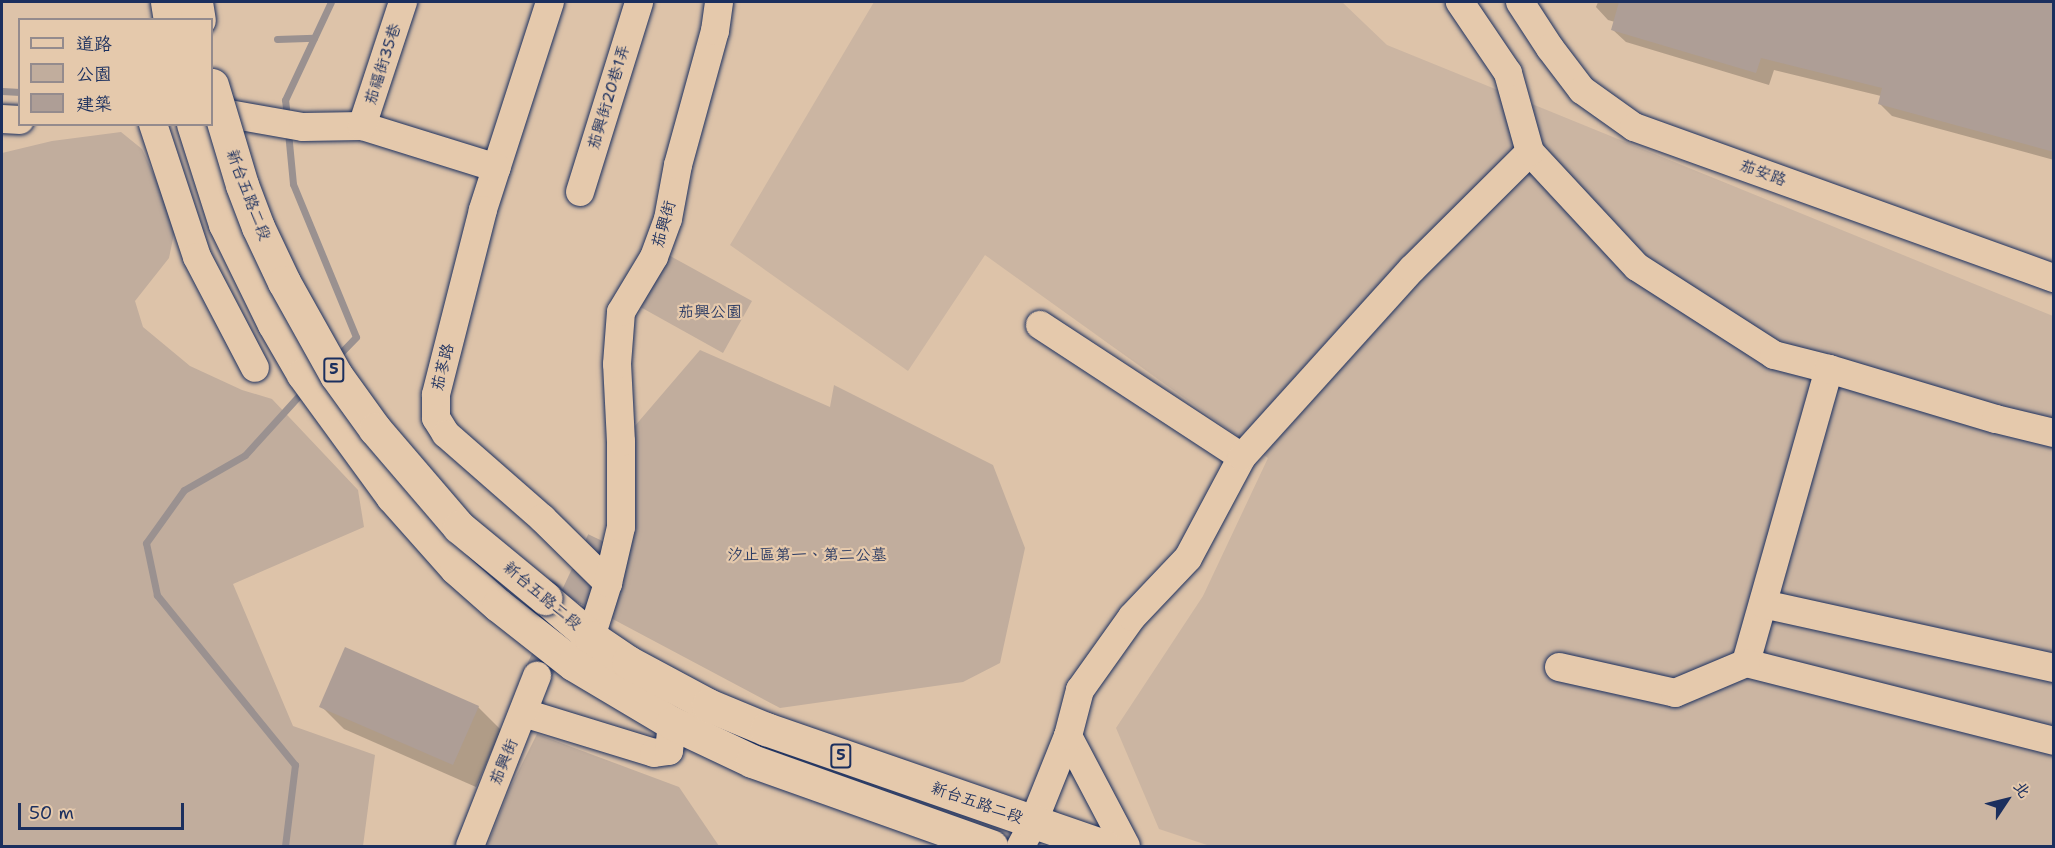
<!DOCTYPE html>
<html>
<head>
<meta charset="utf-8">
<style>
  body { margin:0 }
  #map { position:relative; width:2055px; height:848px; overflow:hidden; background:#ddc3a9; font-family:"Shantell Sans","LXGW WenKai TC",sans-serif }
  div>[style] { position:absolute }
  .built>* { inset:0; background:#cbb5a2 }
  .green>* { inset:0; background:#c1ad9d }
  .shadow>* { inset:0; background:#0003 }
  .stream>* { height:7px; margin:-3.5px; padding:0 3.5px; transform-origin:3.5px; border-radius:3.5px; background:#9a9190 }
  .building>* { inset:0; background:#ae9e96 }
  .minor-tunnel>* { height:28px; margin-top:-14px; transform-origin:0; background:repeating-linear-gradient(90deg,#b6a59a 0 28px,transparent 0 42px) }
  .roads { filter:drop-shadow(0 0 2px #1b2f5e) drop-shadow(0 0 2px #1b2f5e) }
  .minor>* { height:28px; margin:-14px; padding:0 14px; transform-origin:14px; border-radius:14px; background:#e5c9ac }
  .major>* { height:33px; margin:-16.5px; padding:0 16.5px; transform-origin:16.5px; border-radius:16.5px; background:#e5c9ac }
  .bridges { filter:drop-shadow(0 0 2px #1b2f5e) drop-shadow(0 0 2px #1b2f5e) }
  .major-bridge>* { height:33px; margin:-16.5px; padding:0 16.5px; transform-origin:16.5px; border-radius:16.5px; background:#e5c9ac }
  span { translate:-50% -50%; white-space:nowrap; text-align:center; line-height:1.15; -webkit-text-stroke:4.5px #e5c9ac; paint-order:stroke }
  .shield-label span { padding:2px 4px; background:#e5c9ac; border:2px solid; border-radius:4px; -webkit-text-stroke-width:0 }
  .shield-label { font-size:15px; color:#1b2f5e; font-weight:700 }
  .street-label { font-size:16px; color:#1b2f5e }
  .park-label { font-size:16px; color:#2c3c64 }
  .frame { position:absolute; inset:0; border:3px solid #1b2f5e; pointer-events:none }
  .legend { position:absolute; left:18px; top:18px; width:195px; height:108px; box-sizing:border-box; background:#e5c9ac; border:2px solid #948b8d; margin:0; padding:8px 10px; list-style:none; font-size:18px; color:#1b2f5e }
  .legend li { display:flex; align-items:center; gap:12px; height:30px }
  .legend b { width:30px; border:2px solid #948b8d }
  .north { position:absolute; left:1977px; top:770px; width:60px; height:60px; -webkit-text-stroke:4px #e5c9ac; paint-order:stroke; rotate:55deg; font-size:16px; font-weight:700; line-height:24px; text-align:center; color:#1b2f5e }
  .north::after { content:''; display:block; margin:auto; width:21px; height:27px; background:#1b2f5e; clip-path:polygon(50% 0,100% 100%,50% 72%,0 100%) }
  .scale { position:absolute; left:18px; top:803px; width:166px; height:27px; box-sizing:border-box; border:3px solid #1b2f5e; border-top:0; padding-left:8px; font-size:18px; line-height:21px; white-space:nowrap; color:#1b2f5e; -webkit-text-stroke:4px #e5c9ac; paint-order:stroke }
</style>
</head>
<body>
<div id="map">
  <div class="built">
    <i style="clip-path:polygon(874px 2px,1342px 2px,1387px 45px,2053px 316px,2053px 846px,1210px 846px,1159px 829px,1116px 728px,1203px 596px,1268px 458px,985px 255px,908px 371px,730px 245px)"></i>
  </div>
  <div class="green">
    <i style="clip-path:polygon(121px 132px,142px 149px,176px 224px,169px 258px,135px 301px,143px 327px,190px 366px,242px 390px,272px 399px,358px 490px,364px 527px,233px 584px,293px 726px,375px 755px,363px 846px,2px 846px,2px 153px,52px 141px)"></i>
    <i style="clip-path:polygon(663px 252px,752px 301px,723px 353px,635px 304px)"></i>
    <i style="clip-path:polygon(700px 350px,830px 407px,834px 385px,993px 465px,1025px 548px,1000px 663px,963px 682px,780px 708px,607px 616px,634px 427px)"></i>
    <i style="clip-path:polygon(537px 734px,679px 787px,719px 846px,487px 846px,510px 788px)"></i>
  </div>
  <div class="shadow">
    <i style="clip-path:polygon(1598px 2px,2054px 2px,2054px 160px,1892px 116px,1880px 104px,1881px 96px,1774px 70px,1769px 85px,1626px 42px,1613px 30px,1615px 22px,1608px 20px,1596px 7px)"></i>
    <i style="clip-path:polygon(321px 706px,478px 707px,501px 730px,476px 787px,344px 729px)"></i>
  </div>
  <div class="stream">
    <i style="left:277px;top:39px;width:37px;rotate:-2deg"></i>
    <i style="left:2px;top:91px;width:18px;rotate:3deg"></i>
    <i style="left:287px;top:118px;width:18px;rotate:-96deg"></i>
    <i style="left:285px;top:100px;width:108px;rotate:-64.9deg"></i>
    <i style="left:288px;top:132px;width:52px;rotate:84.5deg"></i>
    <i style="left:293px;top:184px;width:165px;rotate:67.6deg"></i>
    <i style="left:356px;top:337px;width:29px;rotate:134deg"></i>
    <i style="left:285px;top:846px;width:82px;rotate:-83deg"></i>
    <i style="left:295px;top:765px;width:219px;rotate:-129.1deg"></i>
    <i style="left:157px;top:595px;width:53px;rotate:-101.9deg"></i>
    <i style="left:146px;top:543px;width:65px;rotate:-54.4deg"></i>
    <i style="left:184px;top:490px;width:70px;rotate:-29.8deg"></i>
    <i style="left:245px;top:455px;width:86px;rotate:-47.8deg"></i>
  </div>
  <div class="building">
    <i style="clip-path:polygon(1619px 2px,2054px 2px,2054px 152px,1878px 104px,1882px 88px,1761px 58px,1756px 73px,1611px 30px)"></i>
    <i style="clip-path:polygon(345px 647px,479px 706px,453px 765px,319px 707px)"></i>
  </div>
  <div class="minor-tunnel">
    <i style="left:537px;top:676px;width:150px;rotate:-64.8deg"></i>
  </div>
  <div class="roads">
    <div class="minor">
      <i style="left:550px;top:2px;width:219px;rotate:107.9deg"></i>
      <i style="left:483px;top:210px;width:191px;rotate:104.3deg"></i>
      <i style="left:436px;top:395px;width:23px;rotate:90deg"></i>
      <i style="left:436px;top:418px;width:19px;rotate:58deg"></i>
      <i style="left:446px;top:434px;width:128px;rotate:41.2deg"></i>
      <i style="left:542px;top:518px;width:93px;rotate:44.6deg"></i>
      <i style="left:1520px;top:2px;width:55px;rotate:56.9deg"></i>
      <i style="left:1550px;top:48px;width:53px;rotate:52.7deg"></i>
      <i style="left:1582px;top:90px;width:64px;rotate:35.4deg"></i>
      <i style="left:1634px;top:127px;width:446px;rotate:19.8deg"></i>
      <i style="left:212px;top:111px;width:92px;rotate:10deg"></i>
      <i style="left:303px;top:127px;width:59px;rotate:-1deg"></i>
      <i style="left:362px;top:126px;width:141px;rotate:17.3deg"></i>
      <i style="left:2px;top:119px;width:18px;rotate:3deg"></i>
      <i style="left:153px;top:124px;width:140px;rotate:71.7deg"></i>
      <i style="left:197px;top:257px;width:125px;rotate:62.4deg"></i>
      <i style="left:362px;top:126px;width:131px;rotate:-71.7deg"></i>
      <i style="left:1530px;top:152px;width:157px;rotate:47.1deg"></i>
      <i style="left:1637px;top:267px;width:163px;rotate:32.7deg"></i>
      <i style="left:1774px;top:355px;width:57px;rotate:14.3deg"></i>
      <i style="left:1829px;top:369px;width:305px;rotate:105.8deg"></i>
      <i style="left:1746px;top:663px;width:318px;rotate:14.2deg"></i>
      <i style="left:580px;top:192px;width:199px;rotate:-72.7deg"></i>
      <i style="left:1040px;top:325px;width:241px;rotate:33.2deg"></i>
      <i style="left:1829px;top:369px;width:174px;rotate:16.7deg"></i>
      <i style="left:1996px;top:419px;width:60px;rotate:13.6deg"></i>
      <i style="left:1763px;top:604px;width:298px;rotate:12.4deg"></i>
      <i style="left:579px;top:654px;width:21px;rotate:-55deg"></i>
      <i style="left:591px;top:637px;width:57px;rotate:-72.5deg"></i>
      <i style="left:608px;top:583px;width:57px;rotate:-76.9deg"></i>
      <i style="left:621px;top:527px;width:85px;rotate:-90deg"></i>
      <i style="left:621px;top:442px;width:78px;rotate:-92.9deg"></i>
      <i style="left:617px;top:364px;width:52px;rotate:-85.6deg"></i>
      <i style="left:621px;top:312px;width:64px;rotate:-59deg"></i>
      <i style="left:654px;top:257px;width:40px;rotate:-69.8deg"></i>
      <i style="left:668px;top:219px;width:55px;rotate:-79.5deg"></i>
      <i style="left:678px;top:165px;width:139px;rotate:-74.6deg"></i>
      <i style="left:715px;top:31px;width:29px;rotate:-82deg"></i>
      <i style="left:1559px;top:667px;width:119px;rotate:12.6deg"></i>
      <i style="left:1675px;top:693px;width:77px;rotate:-22.9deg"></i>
      <i style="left:524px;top:713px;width:136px;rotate:17.1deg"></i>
      <i style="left:654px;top:753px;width:15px;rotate:-8deg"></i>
      <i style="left:669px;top:751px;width:28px;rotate:-84deg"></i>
      <i style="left:1068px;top:736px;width:124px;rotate:62.2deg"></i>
      <i style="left:470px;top:846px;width:183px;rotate:-68.5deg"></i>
      <i style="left:1021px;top:846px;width:26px;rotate:-62deg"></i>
      <i style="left:1033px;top:823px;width:94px;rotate:-68.1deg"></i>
      <i style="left:1068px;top:736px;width:48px;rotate:-75.4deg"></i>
      <i style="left:1080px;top:690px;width:90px;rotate:-54.5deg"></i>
      <i style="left:1132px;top:617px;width:81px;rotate:-46.5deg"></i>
      <i style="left:1188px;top:558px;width:115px;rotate:-61.9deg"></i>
      <i style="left:1242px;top:457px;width:253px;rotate:-47.9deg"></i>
      <i style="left:1412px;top:269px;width:166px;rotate:-44.8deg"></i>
      <i style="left:1530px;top:152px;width:82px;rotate:-105.6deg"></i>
      <i style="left:1508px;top:73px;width:86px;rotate:-124.1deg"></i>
    </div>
    <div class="major">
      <i style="left:167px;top:2px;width:18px;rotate:81deg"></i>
      <i style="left:196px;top:2px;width:18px;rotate:81deg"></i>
      <i style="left:193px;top:124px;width:105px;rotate:72.3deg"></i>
      <i style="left:225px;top:224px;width:111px;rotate:63.9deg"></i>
      <i style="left:274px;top:324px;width:58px;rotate:59.9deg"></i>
      <i style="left:303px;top:374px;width:151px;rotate:53.9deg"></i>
      <i style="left:392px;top:496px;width:96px;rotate:48.4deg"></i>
      <i style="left:456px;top:568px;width:56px;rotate:41.4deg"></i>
      <i style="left:498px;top:605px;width:95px;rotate:38.2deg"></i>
      <i style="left:573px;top:664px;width:115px;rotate:30.8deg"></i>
      <i style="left:672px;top:723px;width:89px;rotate:25.4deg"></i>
      <i style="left:752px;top:761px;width:254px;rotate:19.6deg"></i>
      <i style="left:545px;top:598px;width:60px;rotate:40.3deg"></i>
      <i style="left:591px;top:637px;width:45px;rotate:34deg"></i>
      <i style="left:628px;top:662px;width:91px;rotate:28.3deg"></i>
      <i style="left:708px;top:705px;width:63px;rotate:22.5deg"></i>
      <i style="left:766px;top:729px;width:358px;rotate:19.1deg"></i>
    </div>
  </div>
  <div class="bridges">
    <div class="major-bridge">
      <i style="left:212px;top:85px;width:104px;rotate:73.3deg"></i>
      <i style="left:242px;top:185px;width:45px;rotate:69.1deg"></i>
      <i style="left:258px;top:227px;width:61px;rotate:64.7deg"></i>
      <i style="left:284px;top:282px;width:107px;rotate:60.8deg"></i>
      <i style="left:336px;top:375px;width:67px;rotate:54.2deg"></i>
      <i style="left:375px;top:429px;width:129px;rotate:49.4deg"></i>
      <i style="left:459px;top:527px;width:112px;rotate:39.5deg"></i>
    </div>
  </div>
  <div class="shield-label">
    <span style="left:334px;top:370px">5</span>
    <span style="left:841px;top:756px">5</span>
  </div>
  <div class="street-label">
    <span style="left:383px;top:64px;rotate:-72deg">茄福街35巷</span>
    <span style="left:609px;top:97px;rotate:-73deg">茄興街20巷1弄</span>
    <span style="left:1763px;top:173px;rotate:20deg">茄安路</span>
    <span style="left:248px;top:195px;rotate:69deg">新台五路二段</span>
    <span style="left:664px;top:224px;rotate:-74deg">茄興街</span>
    <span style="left:443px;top:367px;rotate:-76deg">茄苳路</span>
    <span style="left:542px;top:596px;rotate:40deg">新台五路二段</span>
    <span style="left:504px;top:762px;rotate:-67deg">茄興街</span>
    <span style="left:977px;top:803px;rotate:19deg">新台五路二段</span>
  </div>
  <div class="park-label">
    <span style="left:710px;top:312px">茄興公園</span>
    <span style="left:807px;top:555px">汐止區第一、第二公墓</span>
  </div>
  <div class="frame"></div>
  <ul class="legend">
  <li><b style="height:8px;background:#e5c9ac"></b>道路</li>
  <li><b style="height:16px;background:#c1ad9d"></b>公園</li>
  <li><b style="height:16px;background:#ae9e96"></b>建築</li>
  </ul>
  <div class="north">北</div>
  <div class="scale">50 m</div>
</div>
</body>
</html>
